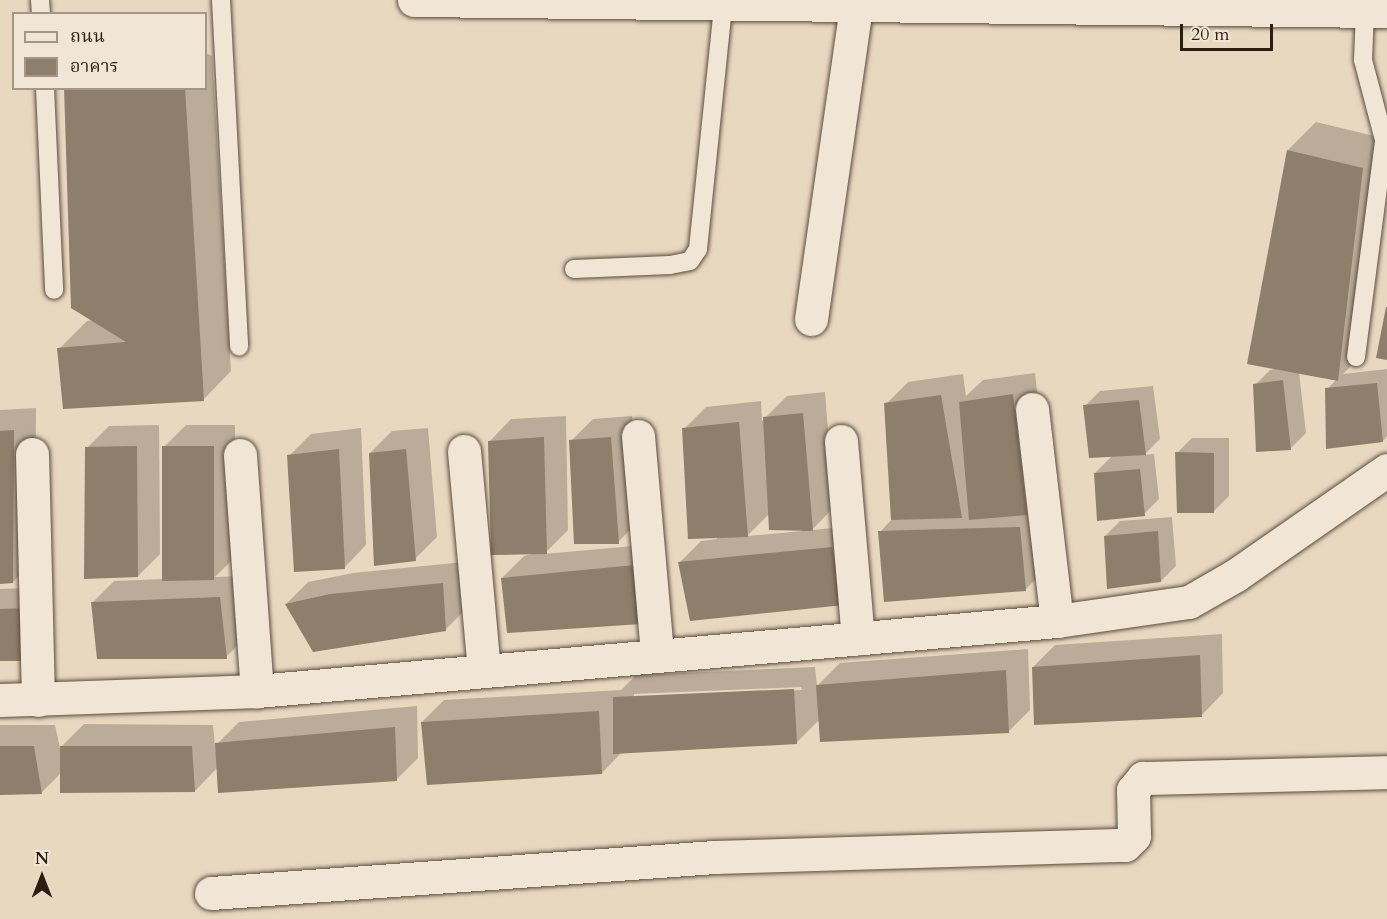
<!DOCTYPE html>
<html>
<head>
<meta charset="utf-8">
<style>
  body { margin:0 }
  #map { position:relative; width:1387px; height:919px; overflow:hidden; background:#e9d8c0; font-family:Cardo,"Noto Serif Thai",serif }
  div>[style] { position:absolute }
  .shadow>* { inset:0; background:#0003 }
  .building>* { inset:0; background:#8e7e6c }
  .roads { filter:drop-shadow(0 0 2px #5a4c3e) drop-shadow(0 0 2px #5a4c3e) }
  .lane>* { height:18px; margin:-9px; padding:0 9px; transform-origin:9px; border-radius:9px; background:#f1e6d6 }
  .street>* { height:33px; margin:-16.5px; padding:0 16.5px; transform-origin:16.5px; border-radius:16.5px; background:#f1e6d6 }
  span { translate:-50% -50%; white-space:nowrap; text-align:center; line-height:1.15; -webkit-text-stroke:6px #f1e6d6; paint-order:stroke }
  .legend { position:absolute; left:12px; top:12px; width:195px; height:78px; box-sizing:border-box; background:#f1e6d6; border:2px solid #a29688; margin:0; padding:8px 10px; list-style:none; font-size:18px; color:#2b1d12 }
  .legend li { display:flex; align-items:center; gap:12px; height:30px }
  .legend b { width:30px; border:2px solid #a29688 }
  .north { position:absolute; left:12px; top:847px; width:60px; height:60px; -webkit-text-stroke:4px #f1e6d6; paint-order:stroke; rotate:0deg; font-size:16px; font-weight:700; line-height:24px; text-align:center; color:#2b1d12 }
  .north::after { content:''; display:block; margin:auto; width:21px; height:27px; background:#2b1d12; clip-path:polygon(50% 0,100% 100%,50% 72%,0 100%) }
  .scale { position:absolute; left:1180px; top:24px; width:93px; height:27px; box-sizing:border-box; border:3px solid #2b1d12; border-top:0; padding-left:8px; font-size:18px; line-height:21px; white-space:nowrap; color:#2b1d12; -webkit-text-stroke:4px #f1e6d6; paint-order:stroke }
</style>
</head>
<body>
<div id="map">
  <div class="shadow">
    <i style="clip-path:polygon(206px 53px,212px 56px,231px 371px,203px 400px,59px 349px,87px 321px,94px 320px,66px 88px,206px 88px)"></i>
    <i style="clip-path:polygon(1316px 122px,1387px 139px,1366px 351px,1343px 374px,1387px 369px,1387px 436px,1383px 441px,1327px 389px,1337px 379px,1299px 372px,1306px 433px,1291px 448px,1255px 385px,1270px 370px,1278px 368px,1288px 150px)"></i>
    <i style="clip-path:polygon(1035px 373px,1049px 492px,1047px 568px,1025px 590px,880px 532px,892px 519px,886px 404px,908px 382px,963px 374px,966px 396px,983px 380px)"></i>
    <i style="clip-path:polygon(1153px 386px,1160px 439px,1144px 455px,1154px 454px,1159px 499px,1144px 514px,1095px 473px,1113px 455px,1085px 406px,1100px 391px)"></i>
    <i style="clip-path:polygon(evenodd,825px 392px,834px 507px,812px 530px,854px 526px,866px 582px,679px 563px,701px 541px,717px 539px,684px 429px,706px 407px,761px 401px,762px 421px,787px 396px,825px 392px,770px 513px,801px 529px,802px 531px,747px 536px,770px 513px)"></i>
    <i style="clip-path:polygon(36px 408px,35px 560px,13px 582px,0 582px,0 410px)"></i>
    <i style="clip-path:polygon(566px 416px,568px 530px,544px 554px,656px 544px,663px 601px,502px 578px,524px 556px,541px 552px,489px 442px,511px 419px)"></i>
    <i style="clip-path:polygon(632px 416px,640px 520px,618px 542px,571px 441px,593px 419px)"></i>
    <i style="clip-path:polygon(159px 425px,160px 554px,138px 576px,87px 448px,109px 426px)"></i>
    <i style="clip-path:polygon(186px 425px,235px 425px,235px 557px,215px 577px,242px 576px,248px 635px,226px 657px,92px 603px,114px 581px,164px 579px,164px 447px)"></i>
    <i style="clip-path:polygon(361px 428px,366px 545px,344px 568px,289px 456px,311px 434px)"></i>
    <i style="clip-path:polygon(428px 428px,437px 537px,415px 559px,370px 453px,392px 431px)"></i>
    <i style="clip-path:polygon(1192px 438px,1229px 438px,1229px 496px,1214px 511px,1177px 453px)"></i>
    <i style="clip-path:polygon(1172px 517px,1176px 566px,1161px 581px,1105px 536px,1120px 521px)"></i>
    <i style="clip-path:polygon(464px 562px,467px 608px,445px 630px,286px 604px,308px 582px,353px 573px)"></i>
    <i style="clip-path:polygon(47px 587px,0 660px,0 589px)"></i>
    <i style="clip-path:polygon(1222px 634px,1223px 693px,1201px 716px,1033px 667px,1055px 645px)"></i>
    <i style="clip-path:polygon(evenodd,1028px 649px,1030px 710px,1008px 732px,820px 719px,797px 742px,622px 752px,602px 773px,422px 722px,444px 700px,621px 690px,636px 675px,815px 667px,817px 686px,840px 663px,1028px 649px,801px 687px,802px 690px,634px 697px,634px 694px,801px 687px)"></i>
    <i style="clip-path:polygon(417px 706px,418px 758px,396px 780px,218px 767px,195px 791px,62px 772px,42px 792px,0 793px,0 725px,55px 725px,60px 748px,84px 724px,213px 725px,215px 746px,239px 722px)"></i>
  </div>
  <div class="building">
    <i style="clip-path:polygon(64px 88px,185px 88px,204px 401px,63px 409px,57px 348px,126px 342px,71px 308px)"></i>
    <i style="clip-path:polygon(1287px 150px,1363px 168px,1338px 381px,1247px 364px)"></i>
    <i style="clip-path:polygon(1386px 307px,1387px 307px,1387px 360px,1376px 358px)"></i>
    <i style="clip-path:polygon(1283px 380px,1291px 450px,1256px 452px,1253px 384px)"></i>
    <i style="clip-path:polygon(1377px 383px,1383px 442px,1326px 449px,1325px 388px)"></i>
    <i style="clip-path:polygon(1013px 394px,1027px 515px,969px 520px,959px 402px)"></i>
    <i style="clip-path:polygon(941px 395px,962px 518px,891px 520px,884px 403px)"></i>
    <i style="clip-path:polygon(1139px 400px,1146px 455px,1089px 458px,1083px 405px)"></i>
    <i style="clip-path:polygon(803px 413px,813px 531px,769px 530px,763px 417px)"></i>
    <i style="clip-path:polygon(739px 422px,748px 537px,688px 539px,682px 428px)"></i>
    <i style="clip-path:polygon(14px 430px,13px 583px,0 584px,0 431px)"></i>
    <i style="clip-path:polygon(544px 437px,547px 554px,491px 555px,488px 441px)"></i>
    <i style="clip-path:polygon(611px 437px,619px 544px,574px 544px,569px 440px)"></i>
    <i style="clip-path:polygon(137px 446px,138px 577px,84px 579px,85px 447px)"></i>
    <i style="clip-path:polygon(162px 446px,214px 446px,214px 580px,162px 581px)"></i>
    <i style="clip-path:polygon(339px 449px,345px 569px,294px 572px,287px 455px)"></i>
    <i style="clip-path:polygon(406px 449px,416px 561px,374px 566px,369px 453px)"></i>
    <i style="clip-path:polygon(1175px 452px,1214px 453px,1214px 513px,1177px 513px)"></i>
    <i style="clip-path:polygon(1140px 469px,1145px 516px,1097px 521px,1094px 473px)"></i>
    <i style="clip-path:polygon(1020px 527px,1026px 591px,884px 602px,878px 531px)"></i>
    <i style="clip-path:polygon(1158px 531px,1161px 582px,1107px 589px,1104px 536px)"></i>
    <i style="clip-path:polygon(832px 547px,844px 605px,690px 621px,678px 562px)"></i>
    <i style="clip-path:polygon(635px 565px,641px 624px,507px 633px,501px 578px)"></i>
    <i style="clip-path:polygon(443px 583px,446px 631px,313px 652px,285px 604px,330px 594px)"></i>
    <i style="clip-path:polygon(220px 597px,227px 659px,97px 659px,91px 602px)"></i>
    <i style="clip-path:polygon(26px 608px,27px 661px,0 661px,0 609px)"></i>
    <i style="clip-path:polygon(1200px 655px,1202px 717px,1034px 725px,1032px 667px)"></i>
    <i style="clip-path:polygon(1006px 670px,1009px 733px,820px 742px,816px 685px)"></i>
    <i style="clip-path:polygon(794px 689px,797px 744px,613px 754px,613px 697px)"></i>
    <i style="clip-path:polygon(599px 711px,602px 774px,427px 785px,421px 722px)"></i>
    <i style="clip-path:polygon(395px 727px,397px 781px,218px 793px,215px 743px)"></i>
    <i style="clip-path:polygon(0 746px,34px 746px,42px 794px,0 795px)"></i>
    <i style="clip-path:polygon(60px 746px,192px 746px,195px 792px,60px 793px)"></i>
  </div>
  <div class="roads">
    <div class="lane">
      <i style="left:40px;top:0;width:14px;rotate:86deg"></i>
      <i style="left:221px;top:0;width:347px;rotate:87deg"></i>
      <i style="left:45px;top:88px;width:202px;rotate:87.4deg"></i>
      <i style="left:574px;top:269px;width:96px;rotate:-2.4deg"></i>
      <i style="left:670px;top:265px;width:20px;rotate:-11deg"></i>
      <i style="left:690px;top:261px;width:14px;rotate:-56deg"></i>
      <i style="left:698px;top:249px;width:245px;rotate:-84.1deg"></i>
      <i style="left:1356px;top:357px;width:219px;rotate:-82.6deg"></i>
      <i style="left:1384px;top:140px;width:83px;rotate:-104.7deg"></i>
      <i style="left:1363px;top:60px;width:49px;rotate:-87.7deg"></i>
    </div>
    <div class="street">
      <i style="left:414px;top:0;width:973px;rotate:0.65deg"></i>
      <i style="left:811px;top:319px;width:316px;rotate:-81.8deg"></i>
      <i style="left:1032px;top:409px;width:213px;rotate:83.3deg"></i>
      <i style="left:638px;top:436px;width:220px;rotate:85deg"></i>
      <i style="left:841px;top:441px;width:198px;rotate:85.1deg"></i>
      <i style="left:464px;top:451px;width:220px;rotate:84.8deg"></i>
      <i style="left:32px;top:454px;width:246px;rotate:88.6deg"></i>
      <i style="left:240px;top:455px;width:237px;rotate:85.9deg"></i>
      <i style="left:0;top:700px;width:257px;rotate:-2deg"></i>
      <i style="left:257px;top:691px;width:803px;rotate:-5deg"></i>
      <i style="left:1057px;top:621px;width:133px;rotate:-8.2deg"></i>
      <i style="left:1189px;top:602px;width:54px;rotate:-29.9deg"></i>
      <i style="left:1236px;top:575px;width:184px;rotate:-34.8deg"></i>
      <i style="left:211px;top:893px;width:505px;rotate:-4.09deg"></i>
      <i style="left:715px;top:857px;width:410px;rotate:-1.7deg"></i>
      <i style="left:1125px;top:845px;width:13px;rotate:-45deg"></i>
      <i style="left:1134px;top:836px;width:46px;rotate:-91.2deg"></i>
      <i style="left:1133px;top:790px;width:16px;rotate:-50deg"></i>
      <i style="left:1143px;top:778px;width:244px;rotate:-1.4deg"></i>
    </div>
  </div>
  <ul class="legend">
  <li><b style="height:8px;background:#f1e6d6"></b>ถนน</li>
  <li><b style="height:16px;background:#8e7e6c"></b>อาคาร</li>
  </ul>
  <div class="north">N</div>
  <div class="scale">20 m</div>
</div>
</body>
</html>
